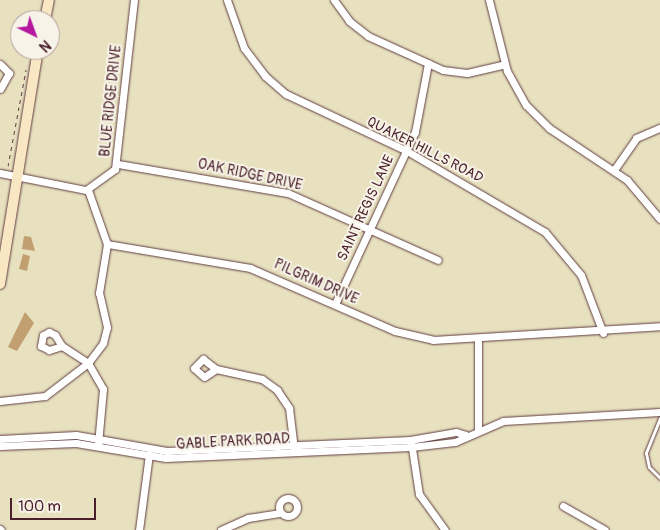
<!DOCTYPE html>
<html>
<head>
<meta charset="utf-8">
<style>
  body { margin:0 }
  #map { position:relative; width:660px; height:530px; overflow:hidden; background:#e7e1bf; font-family:Pangolin,sans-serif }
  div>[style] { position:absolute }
  .building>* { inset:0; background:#c19f70 }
  .path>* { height:1px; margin-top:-0.5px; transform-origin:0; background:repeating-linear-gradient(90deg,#623c41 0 4px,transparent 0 8px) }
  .roads { filter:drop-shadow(0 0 1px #623c41) drop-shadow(0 0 1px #623c41) }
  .lane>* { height:3px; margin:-1.5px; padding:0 1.5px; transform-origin:1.5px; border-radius:1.5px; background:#fff }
  .street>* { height:7px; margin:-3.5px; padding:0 3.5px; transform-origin:3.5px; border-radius:3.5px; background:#fff }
  .street>.ring { margin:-3.5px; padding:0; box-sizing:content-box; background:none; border:7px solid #fff; border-radius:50% }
  .secondary>* { height:10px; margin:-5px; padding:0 5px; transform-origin:5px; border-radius:5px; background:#f9e7c3 }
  span { translate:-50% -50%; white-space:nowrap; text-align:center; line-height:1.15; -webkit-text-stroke:4px #f7f3e8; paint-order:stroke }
  .street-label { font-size:14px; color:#4a1f2b }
  .north { position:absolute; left:10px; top:10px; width:50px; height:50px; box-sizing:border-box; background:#f7f3e8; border:1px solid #b29e9c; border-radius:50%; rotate:138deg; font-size:14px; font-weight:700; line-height:20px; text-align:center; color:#4a1f2b }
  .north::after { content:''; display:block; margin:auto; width:18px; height:22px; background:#b5179e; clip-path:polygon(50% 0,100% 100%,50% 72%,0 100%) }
  .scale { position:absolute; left:10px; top:498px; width:86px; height:22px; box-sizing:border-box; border:2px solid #4a1f2b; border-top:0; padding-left:6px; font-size:15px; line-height:18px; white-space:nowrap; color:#4a1f2b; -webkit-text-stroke:4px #f7f3e8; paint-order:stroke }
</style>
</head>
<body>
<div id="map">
  <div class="building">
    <i style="clip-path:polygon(24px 236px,31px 237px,35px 251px,22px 249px)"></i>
    <i style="clip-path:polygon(23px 254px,30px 256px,27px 271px,19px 269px)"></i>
    <i style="clip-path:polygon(25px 312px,34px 323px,17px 351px,8px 347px)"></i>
  </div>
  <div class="path">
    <i style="left:8px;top:166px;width:98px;rotate:-79.4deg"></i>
  </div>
  <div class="roads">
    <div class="lane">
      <i style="left:660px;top:418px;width:38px;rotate:112deg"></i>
      <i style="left:646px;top:453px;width:14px;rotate:78deg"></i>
      <i style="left:649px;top:467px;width:16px;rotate:45deg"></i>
    </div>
    <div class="street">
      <i style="left:227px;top:0;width:51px;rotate:70.5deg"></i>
      <i style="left:244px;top:48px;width:35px;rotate:53deg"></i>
      <i style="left:265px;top:76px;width:28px;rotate:41deg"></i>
      <i style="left:286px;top:94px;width:134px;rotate:25.2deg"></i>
      <i style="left:407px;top:151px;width:160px;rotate:30.4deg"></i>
      <i style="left:545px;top:232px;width:56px;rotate:50.1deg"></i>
      <i style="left:581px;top:275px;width:62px;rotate:69.2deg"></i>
      <i style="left:334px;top:0;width:26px;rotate:54deg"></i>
      <i style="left:349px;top:21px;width:24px;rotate:38deg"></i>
      <i style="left:368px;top:36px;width:82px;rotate:24.4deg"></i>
      <i style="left:443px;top:70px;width:24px;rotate:7deg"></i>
      <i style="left:467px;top:73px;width:39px;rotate:-13deg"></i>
      <i style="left:489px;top:0;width:73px;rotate:75.8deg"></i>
      <i style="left:507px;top:71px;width:39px;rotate:61deg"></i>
      <i style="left:526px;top:105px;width:33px;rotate:45deg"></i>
      <i style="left:549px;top:128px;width:94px;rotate:33.7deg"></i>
      <i style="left:627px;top:180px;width:51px;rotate:49.8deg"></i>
      <i style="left:0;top:64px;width:13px;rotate:45deg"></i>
      <i style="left:9px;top:73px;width:18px;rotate:119deg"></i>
      <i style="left:118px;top:164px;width:172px;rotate:9.7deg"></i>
      <i style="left:288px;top:193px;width:164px;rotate:24.1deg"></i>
      <i style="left:614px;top:170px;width:39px;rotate:-55deg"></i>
      <i style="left:636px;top:138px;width:26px;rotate:-23deg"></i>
      <i style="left:0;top:173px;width:88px;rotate:11.2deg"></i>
      <i style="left:86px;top:190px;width:36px;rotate:-36deg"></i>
      <i style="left:115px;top:169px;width:170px;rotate:-83.6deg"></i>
      <i style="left:107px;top:244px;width:145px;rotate:9.5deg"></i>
      <i style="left:250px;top:268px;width:158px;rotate:23.5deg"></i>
      <i style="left:395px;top:331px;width:39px;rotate:13deg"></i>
      <i style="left:433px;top:340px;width:227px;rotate:-3.5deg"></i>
      <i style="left:335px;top:304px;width:190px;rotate:-65.1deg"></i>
      <i style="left:415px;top:132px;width:70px;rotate:-79.3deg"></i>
      <i style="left:49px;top:332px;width:7px;rotate:27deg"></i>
      <i style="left:55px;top:335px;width:13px;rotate:58deg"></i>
      <i style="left:62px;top:346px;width:14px;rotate:163deg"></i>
      <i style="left:49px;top:350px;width:9px;rotate:-153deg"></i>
      <i style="left:41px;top:346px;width:11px;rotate:-80deg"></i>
      <i style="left:43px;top:335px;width:7px;rotate:-27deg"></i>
      <i style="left:478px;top:339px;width:90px;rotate:90deg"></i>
      <i style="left:62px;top:346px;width:31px;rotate:33deg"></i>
      <i style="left:88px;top:363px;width:30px;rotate:60deg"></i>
      <i style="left:103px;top:389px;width:55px;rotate:95.2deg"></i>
      <i style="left:203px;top:359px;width:16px;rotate:38deg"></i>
      <i style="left:216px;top:369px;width:14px;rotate:146deg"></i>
      <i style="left:204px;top:377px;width:13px;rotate:-138deg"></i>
      <i style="left:194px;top:368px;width:13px;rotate:-45deg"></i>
      <i style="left:216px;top:369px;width:47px;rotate:12.3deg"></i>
      <i style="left:262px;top:379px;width:19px;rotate:36deg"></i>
      <i style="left:277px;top:390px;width:22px;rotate:56deg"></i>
      <i style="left:289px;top:408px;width:41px;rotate:83deg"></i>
      <i style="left:0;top:401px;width:45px;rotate:-6.3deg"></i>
      <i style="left:45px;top:396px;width:54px;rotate:-37.5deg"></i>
      <i style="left:88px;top:363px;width:25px;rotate:-53deg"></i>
      <i style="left:103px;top:343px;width:16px;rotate:-76deg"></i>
      <i style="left:107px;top:327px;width:35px;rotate:-103deg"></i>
      <i style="left:99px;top:293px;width:50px;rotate:-80.7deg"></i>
      <i style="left:107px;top:244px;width:57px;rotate:-109.4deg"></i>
      <i style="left:0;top:439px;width:76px;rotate:-3deg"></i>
      <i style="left:76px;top:435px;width:92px;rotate:10deg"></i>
      <i style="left:167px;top:451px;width:243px;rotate:-2.6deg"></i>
      <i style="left:410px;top:440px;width:47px;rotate:-9.9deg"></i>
      <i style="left:456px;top:432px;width:10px;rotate:17deg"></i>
      <i style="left:411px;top:442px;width:53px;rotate:81.3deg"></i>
      <i style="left:419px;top:494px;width:44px;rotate:54.2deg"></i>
      <i style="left:0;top:446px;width:76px;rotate:-2.3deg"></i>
      <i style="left:76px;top:443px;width:91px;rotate:9.5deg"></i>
      <i style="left:166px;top:458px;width:245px;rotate:-2.6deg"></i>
      <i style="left:411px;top:447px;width:44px;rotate:-6.5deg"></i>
      <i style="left:455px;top:442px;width:52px;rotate:-23.6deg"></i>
      <i style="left:503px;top:421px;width:157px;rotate:-3.3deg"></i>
      <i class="ring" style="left:279px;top:498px;width:11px;height:11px"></i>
      <i style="left:563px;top:506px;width:48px;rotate:29.7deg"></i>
      <i style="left:0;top:529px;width:1px;rotate:45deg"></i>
      <i style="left:139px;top:530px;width:77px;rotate:-82.5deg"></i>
      <i style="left:221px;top:530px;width:30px;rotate:-24deg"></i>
      <i style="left:248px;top:518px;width:33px;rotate:-9deg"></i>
    </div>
    <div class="secondary">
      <i style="left:45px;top:20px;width:20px;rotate:-79deg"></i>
      <i style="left:0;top:284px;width:237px;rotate:-80.8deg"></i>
    </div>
  </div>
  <div class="street-label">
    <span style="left:111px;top:101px;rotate:-84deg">BLUE RIDGE DRIVE</span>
    <span style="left:425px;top:150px;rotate:27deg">QUAKER HILLS ROAD</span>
    <span style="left:250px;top:175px;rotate:12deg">OAK RIDGE DRIVE</span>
    <span style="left:366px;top:208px;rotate:-65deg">SAINT REGIS LANE</span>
    <span style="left:316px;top:282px;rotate:24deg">PILGRIM DRIVE</span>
    <span style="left:233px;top:442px;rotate:-3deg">GABLE PARK ROAD</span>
  </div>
  <div class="north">N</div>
  <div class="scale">100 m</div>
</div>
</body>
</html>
